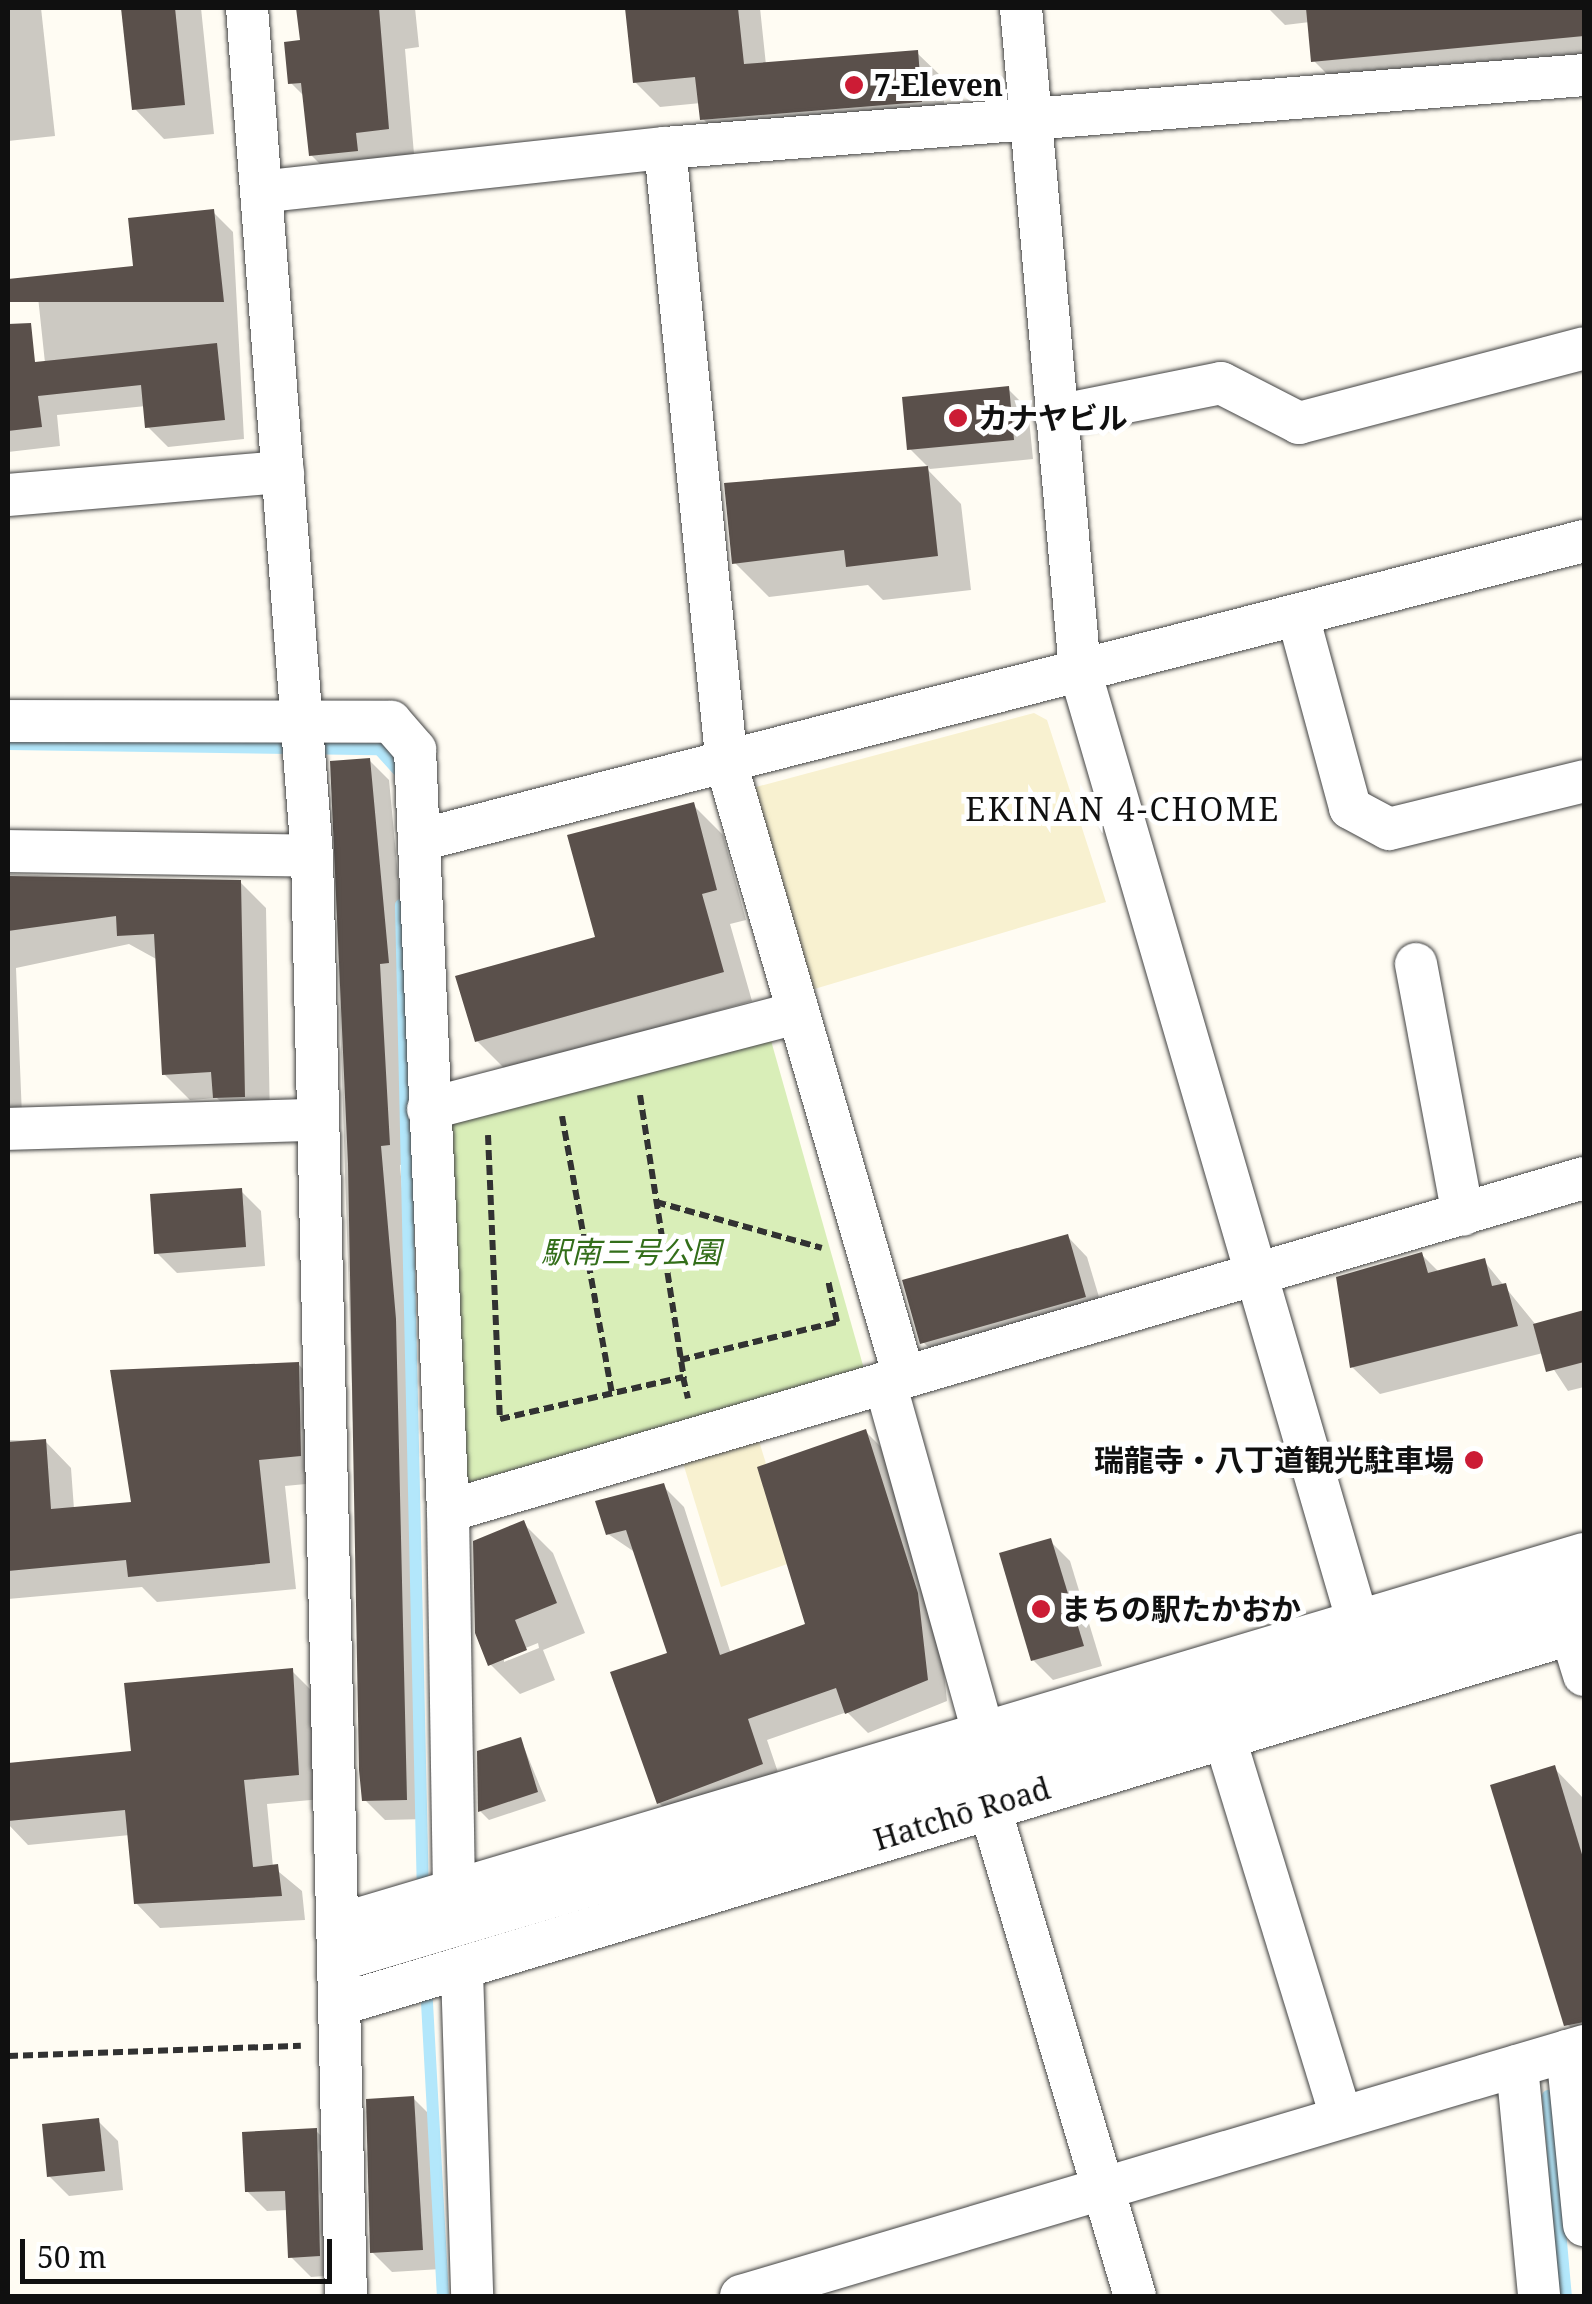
<!DOCTYPE html>
<html>
<head>
<meta charset="utf-8">
<style>
  body { margin:0 }
  #map { position:relative; width:1592px; height:2304px; overflow:hidden; background:#fffcf3; font-family:"Noto Serif","Noto Sans JP",serif }
  div>[style] { position:absolute }
  .farmland>* { inset:0; background:#f8f1d0 }
  .green>* { inset:0; background:#d9eeb8 }
  .shadow>* { inset:0; background:#0003 }
  .stream>* { height:12px; margin:-6px; padding:0 6px; transform-origin:6px; border-radius:6px; background:#b3e7fb }
  .building>* { inset:0; background:#5a504b }
  .path>* { height:6px; margin-top:-3px; transform-origin:0; background:repeating-linear-gradient(90deg,#323232 0 10px,transparent 0 15px) }
  .roads { filter:drop-shadow(0 0 2px #434343) drop-shadow(0 0 2px #434343) }
  .minor>* { height:42px; margin:-21px; padding:0 21px; transform-origin:21px; border-radius:21px; background:#fff }
  .dots>* { width:28px; height:28px; translate:-50% -50%; box-sizing:border-box; border:5px solid #fff; border-radius:50% }
  span { translate:-50% -50%; white-space:nowrap; text-align:center; line-height:1.15; -webkit-text-stroke:10px #fff; paint-order:stroke }
  .poi-label { font-size:30px; color:#101010; font-weight:700 }
  .left { translate:0 -50%; text-align:left }
  .right { translate:-100% -50%; text-align:right }
  .park-label { font-size:30px; color:#336e1a; font-style:italic }
  .street-label { font-size:30px; color:#101010 }
  .neighbourhood-label { font-size:32px; color:#101010; letter-spacing:2.5px }
  .frame { position:absolute; inset:0; border:10px solid #101010; pointer-events:none }
  .scale { position:absolute; left:20px; top:2239px; width:312px; height:45px; box-sizing:border-box; border:5px solid #101010; border-top:0; padding-left:12px; font-size:30px; line-height:35px; white-space:nowrap; color:#101010; -webkit-text-stroke:8px #fff; paint-order:stroke }
</style>
</head>
<body>
<div id="map">
  <div class="farmland">
    <i style="clip-path:polygon(1034px 713px,1047px 720px,1106px 902px,801px 993px,746px 802px,756px 787px)"></i>
    <i style="clip-path:polygon(755px 1428px,796px 1561px,721px 1587px,679px 1450px)"></i>
  </div>
  <div class="green">
    <i style="clip-path:polygon(770px 1037px,864px 1369px,460px 1485px,436px 1119px)"></i>
  </div>
  <div class="shadow">
    <i style="clip-path:polygon(8px 8px,41px 8px,55px 136px,8px 141px)"></i>
    <i style="clip-path:polygon(126px 8px,201px 8px,214px 134px,164px 139px,135px 109px)"></i>
    <i style="clip-path:polygon(299px 8px,415px 8px,419px 47px,405px 49px,414px 154px,337px 181px,311px 155px,305px 97px,291px 83px,303px 43px)"></i>
    <i style="clip-path:polygon(627px 8px,760px 8px,766px 65px,917px 53px,942px 77px,946px 126px,727px 143px,702px 118px,701px 103px,660px 107px,635px 82px)"></i>
    <i style="clip-path:polygon(1268px 8px,1584px 8px,1584px 63px,1339px 86px,1314px 61px,1310px 22px,1285px 25px)"></i>
    <i style="clip-path:polygon(213px 212px,233px 232px,244px 439px,168px 447px,148px 427px,146px 406px,57px 415px,60px 446px,8px 452px,8px 367px,45px 363px,36px 278px,136px 268px)"></i>
    <i style="clip-path:polygon(1008px 389px,1028px 409px,1033px 459px,930px 469px,910px 449px)"></i>
    <i style="clip-path:polygon(927px 469px,961px 504px,971px 590px,883px 600px,868px 585px,769px 597px,734px 562px,726px 485px)"></i>
    <i style="clip-path:polygon(369px 760px,389px 780px,408px 982px,399px 983px,408px 1164px,400px 1165px,415px 1340px,426px 1819px,385px 1820px,365px 1800px,332px 764px)"></i>
    <i style="clip-path:polygon(693px 805px,723px 835px,746px 920px,730px 924px,752px 1001px,507px 1071px,477px 1041px,598px 938px)"></i>
    <i style="clip-path:polygon(8px 874px,240px 882px,266px 908px,270px 1122px,242px 1123px,217px 1098px,190px 1100px,164px 1074px,158px 960px,129px 944px,16px 968px,22px 1116px,8px 1116px)"></i>
    <i style="clip-path:polygon(241px 1191px,261px 1211px,265px 1266px,177px 1273px,157px 1253px)"></i>
    <i style="clip-path:polygon(1068px 1237px,1087px 1257px,1105px 1317px,943px 1362px,923px 1342px)"></i>
    <i style="clip-path:polygon(1421px 1254px,1440px 1273px,1484px 1261px,1536px 1325px,1584px 1312px,1584px 1387px,1568px 1391px,1543px 1353px,1380px 1394px,1352px 1367px)"></i>
    <i style="clip-path:polygon(298px 1364px,325px 1391px,327px 1482px,285px 1486px,296px 1589px,157px 1602px,142px 1587px,8px 1599px,8px 1440px,45px 1441px,71px 1468px,74px 1509px,133px 1505px)"></i>
    <i style="clip-path:polygon(865px 1431px,886px 1452px,938px 1616px,947px 1701px,868px 1733px,847px 1712px,767px 1740px,782px 1784px,680px 1823px,659px 1803px,670px 1654px,636px 1553px,608px 1534px,663px 1486px,684px 1507px,731px 1654px,809px 1625px)"></i>
    <i style="clip-path:polygon(evenodd,523px 1523px,553px 1553px,585px 1633px,543px 1650px,555px 1680px,520px 1694px,490px 1664px,523px 1523px,538px 1643px,539px 1648px,504px 1662px,504px 1657px,538px 1643px)"></i>
    <i style="clip-path:polygon(1050px 1541px,1070px 1561px,1102px 1666px,1053px 1680px,1033px 1660px)"></i>
    <i style="clip-path:polygon(292px 1671px,316px 1695px,322px 1799px,267px 1804px,273px 1867px,302px 1891px,305px 1920px,160px 1928px,136px 1903px,130px 1835px,28px 1845px,8px 1824px,8px 1765px,133px 1753px)"></i>
    <i style="clip-path:polygon(521px 1740px,546px 1801px,489px 1820px,480px 1811px)"></i>
    <i style="clip-path:polygon(1554px 1768px,1584px 1799px,1584px 2041px,1565px 2022px)"></i>
    <i style="clip-path:polygon(413px 2098px,433px 2118px,441px 2269px,392px 2272px,372px 2252px)"></i>
    <i style="clip-path:polygon(98px 2121px,118px 2141px,123px 2190px,69px 2196px,49px 2176px)"></i>
    <i style="clip-path:polygon(316px 2131px,336px 2150px,339px 2275px,311px 2277px,291px 2257px,288px 2210px,267px 2211px,247px 2191px)"></i>
  </div>
  <div class="stream">
    <i style="left:8px;top:744px;width:371px;rotate:0.8deg"></i>
    <i style="left:379px;top:749px;width:28px;rotate:48deg"></i>
    <i style="left:401px;top:905px;width:990px;rotate:88.73deg"></i>
    <i style="left:426px;top:1984px;width:312px;rotate:86.9deg"></i>
    <i style="left:1548px;top:2096px;width:201px;rotate:84.9deg"></i>
  </div>
  <div class="building">
    <i style="clip-path:polygon(121px 8px,175px 8px,185px 105px,132px 110px)"></i>
    <i style="clip-path:polygon(296px 8px,379px 8px,389px 129px,356px 133px,358px 151px,309px 156px,301px 83px,288px 84px,284px 42px,300px 40px)"></i>
    <i style="clip-path:polygon(625px 8px,738px 8px,744px 64px,918px 50px,922px 102px,700px 120px,695px 77px,633px 83px)"></i>
    <i style="clip-path:polygon(1306px 8px,1584px 8px,1584px 36px,1311px 62px)"></i>
    <i style="clip-path:polygon(214px 209px,224px 302px,8px 302px,8px 279px,133px 266px,128px 218px)"></i>
    <i style="clip-path:polygon(31px 323px,35px 362px,217px 343px,225px 420px,145px 428px,141px 385px,38px 396px,42px 427px,8px 431px,8px 324px)"></i>
    <i style="clip-path:polygon(1009px 386px,1014px 440px,907px 450px,902px 397px)"></i>
    <i style="clip-path:polygon(928px 466px,938px 556px,846px 567px,844px 550px,732px 564px,724px 483px)"></i>
    <i style="clip-path:polygon(370px 758px,389px 963px,380px 964px,390px 1145px,381px 1146px,396px 1319px,407px 1800px,362px 1801px,359px 1770px,348px 1164px,330px 761px)"></i>
    <i style="clip-path:polygon(694px 802px,717px 890px,702px 894px,724px 972px,475px 1042px,455px 976px,595px 937px,567px 835px)"></i>
    <i style="clip-path:polygon(8px 876px,241px 880px,245px 1097px,213px 1098px,211px 1072px,162px 1075px,154px 934px,117px 936px,116px 916px,8px 931px)"></i>
    <i style="clip-path:polygon(242px 1188px,246px 1247px,154px 1254px,150px 1194px)"></i>
    <i style="clip-path:polygon(1068px 1234px,1086px 1297px,920px 1344px,902px 1280px)"></i>
    <i style="clip-path:polygon(1422px 1252px,1428px 1273px,1485px 1258px,1492px 1286px,1506px 1283px,1518px 1326px,1350px 1368px,1336px 1277px)"></i>
    <i style="clip-path:polygon(1584px 1310px,1584px 1362px,1546px 1372px,1533px 1324px)"></i>
    <i style="clip-path:polygon(299px 1362px,301px 1456px,259px 1460px,270px 1563px,128px 1577px,126px 1560px,8px 1571px,8px 1442px,46px 1439px,51px 1509px,131px 1502px,110px 1370px)"></i>
    <i style="clip-path:polygon(866px 1429px,918px 1593px,928px 1680px,845px 1714px,836px 1688px,748px 1719px,763px 1764px,657px 1804px,610px 1672px,667px 1653px,626px 1530px,606px 1535px,595px 1501px,664px 1483px,720px 1655px,805px 1624px,757px 1467px)"></i>
    <i style="clip-path:polygon(524px 1520px,557px 1603px,515px 1620px,527px 1650px,488px 1666px,475px 1633px,473px 1541px)"></i>
    <i style="clip-path:polygon(1051px 1538px,1084px 1646px,1031px 1661px,999px 1553px)"></i>
    <i style="clip-path:polygon(293px 1668px,299px 1775px,244px 1780px,253px 1867px,278px 1864px,282px 1896px,134px 1904px,125px 1810px,8px 1821px,8px 1763px,131px 1751px,124px 1683px)"></i>
    <i style="clip-path:polygon(521px 1737px,538px 1792px,478px 1812px,477px 1751px)"></i>
    <i style="clip-path:polygon(1555px 1765px,1584px 1861px,1584px 2022px,1564px 2026px,1490px 1785px)"></i>
    <i style="clip-path:polygon(414px 2096px,423px 2250px,370px 2253px,366px 2099px)"></i>
    <i style="clip-path:polygon(99px 2118px,105px 2171px,47px 2177px,42px 2124px)"></i>
    <i style="clip-path:polygon(317px 2128px,320px 2256px,288px 2258px,285px 2191px,245px 2192px,242px 2132px)"></i>
  </div>
  <div class="path">
    <i style="left:640px;top:1095px;width:287px;rotate:81.2deg"></i>
    <i style="left:562px;top:1116px;width:281px;rotate:79.8deg"></i>
    <i style="left:488px;top:1135px;width:284px;rotate:87.6deg"></i>
    <i style="left:500px;top:1419px;width:188px;rotate:-12.9deg"></i>
    <i style="left:683px;top:1377px;width:22px;rotate:77deg"></i>
    <i style="left:656px;top:1202px;width:172px;rotate:15.5deg"></i>
    <i style="left:680px;top:1360px;width:162px;rotate:-13.6deg"></i>
    <i style="left:837px;top:1322px;width:43px;rotate:-102.1deg"></i>
    <i style="left:8px;top:2056px;width:293px;rotate:-2deg"></i>
  </div>
  <div class="roads">
    <div class="minor">
      <i style="left:247px;top:8px;width:850px;rotate:85.62deg"></i>
      <i style="left:312px;top:856px;width:1440px;rotate:88.65deg"></i>
      <i style="left:1021px;top:8px;width:666px;rotate:84.91deg"></i>
      <i style="left:1080px;top:671px;width:1063px;rotate:73.71deg"></i>
      <i style="left:665px;top:148px;width:621px;rotate:84.27deg"></i>
      <i style="left:727px;top:766px;width:636px;rotate:73.84deg"></i>
      <i style="left:267px;top:191px;width:400px;rotate:-6.2deg"></i>
      <i style="left:665px;top:148px;width:922px;rotate:-4.54deg"></i>
      <i style="left:1056px;top:416px;width:168px;rotate:-11.3deg"></i>
      <i style="left:1221px;top:383px;width:88px;rotate:27.1deg"></i>
      <i style="left:1299px;top:423px;width:295px;rotate:-14.7deg"></i>
      <i style="left:8px;top:495px;width:276px;rotate:-4.8deg"></i>
      <i style="left:1298px;top:616px;width:199px;rotate:74.8deg"></i>
      <i style="left:1350px;top:808px;width:44px;rotate:28.3deg"></i>
      <i style="left:1389px;top:829px;width:201px;rotate:-13.8deg"></i>
      <i style="left:8px;top:721px;width:383px;rotate:0.1deg"></i>
      <i style="left:391px;top:722px;width:37px;rotate:49deg"></i>
      <i style="left:415px;top:750px;width:762px;rotate:87.52deg"></i>
      <i style="left:448px;top:1511px;width:382px;rotate:89.1deg"></i>
      <i style="left:424px;top:839px;width:1198px;rotate:-14.41deg"></i>
      <i style="left:8px;top:851px;width:304px;rotate:0.9deg"></i>
      <i style="left:1416px;top:964px;width:255px;rotate:79.4deg"></i>
      <i style="left:428px;top:1109px;width:378px;rotate:-14.6deg"></i>
      <i style="left:8px;top:1129px;width:304px;rotate:-1.7deg"></i>
      <i style="left:885px;top:1383px;width:362px;rotate:74.3deg"></i>
      <i style="left:448px;top:1511px;width:1184px;rotate:-16.34deg"></i>
      <i style="left:1571px;top:1633px;width:44px;rotate:72.8deg"></i>
      <i style="left:1224px;top:1736px;width:394px;rotate:72.9deg"></i>
      <i style="left:989px;top:1805px;width:512px;rotate:73.44deg"></i>
      <i style="left:342px;top:1924px;width:1296px;rotate:-16.59deg"></i>
      <i style="left:342px;top:1959px;width:1295px;rotate:-16.46deg"></i>
      <i style="left:462px;top:1971px;width:325px;rotate:88.2deg"></i>
      <i style="left:341px;top:2004px;width:1298px;rotate:-16.75deg"></i>
      <i style="left:1567px;top:2051px;width:175px;rotate:84.4deg"></i>
      <i style="left:1517px;top:2066px;width:231px;rotate:84.5deg"></i>
      <i style="left:741px;top:2296px;width:879px;rotate:-16.52deg"></i>
    </div>
  </div>
  <div class="dots">
    <i style="left:854px;top:85px;background:#cc1c35"></i>
    <i style="left:958px;top:418px;background:#cc1c35"></i>
    <i style="left:1474px;top:1460px;background:#cc1c35"></i>
    <i style="left:1041px;top:1609px;background:#cc1c35"></i>
  </div>
  <div class="poi-label">
    <span class="left" style="left:874px;top:85px">7-Eleven</span>
    <span class="left" style="left:978px;top:418px">カナヤビル</span>
    <span class="right" style="left:1454px;top:1460px">瑞龍寺・八丁道観光駐車場</span>
    <span class="left" style="left:1061px;top:1609px">まちの駅たかおか</span>
  </div>
  <div class="park-label">
    <span style="left:631px;top:1252px">駅南三号公園</span>
  </div>
  <div class="street-label">
    <span style="left:962px;top:1814px;rotate:-17deg">Hatchō Road</span>
  </div>
  <div class="neighbourhood-label">
    <span style="left:1123px;top:809px">EKINAN 4-CHOME</span>
  </div>
  <div class="frame"></div>
  <div class="scale">50 m</div>
</div>
</body>
</html>
